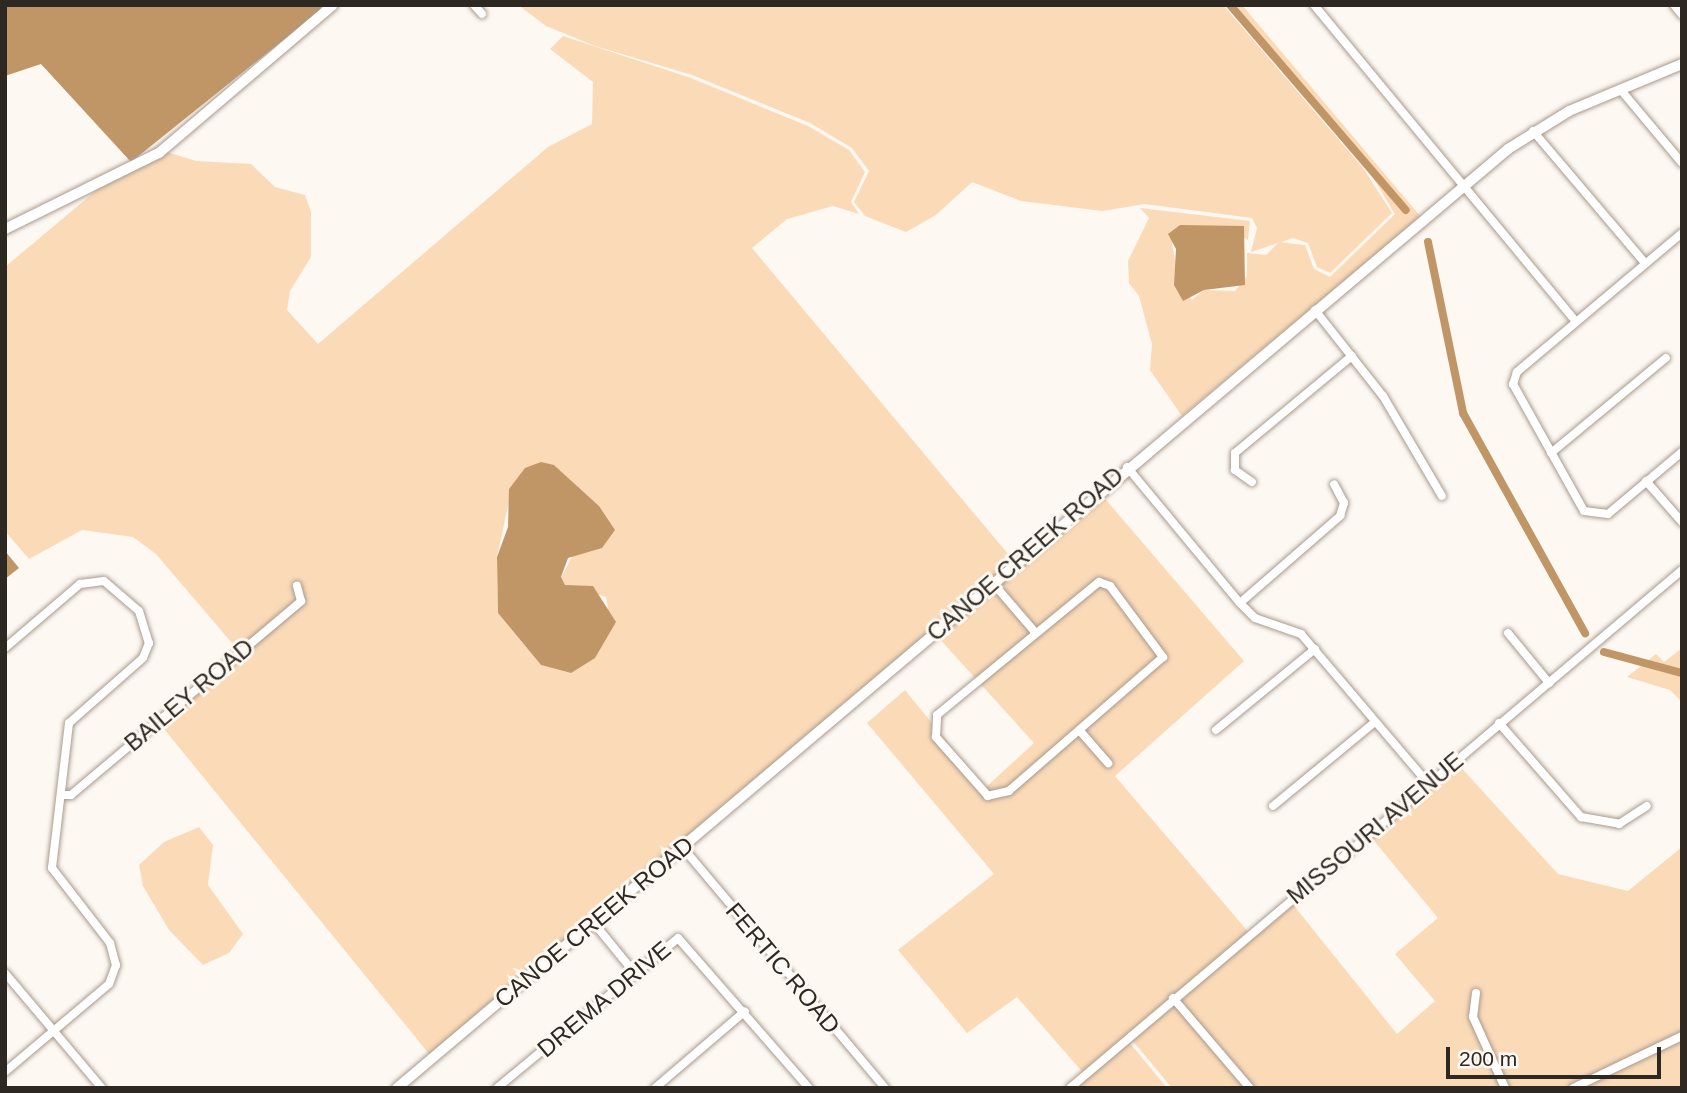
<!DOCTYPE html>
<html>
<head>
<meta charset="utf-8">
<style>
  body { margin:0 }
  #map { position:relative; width:1687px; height:1093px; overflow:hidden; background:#fdf8f2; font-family:Helvetica,sans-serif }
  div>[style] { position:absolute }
  .green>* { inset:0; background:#fbdab8 }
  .water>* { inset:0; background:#c19666 }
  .canal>* { height:8px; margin:-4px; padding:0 4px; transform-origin:4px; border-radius:4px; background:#c19666 }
  .roads { filter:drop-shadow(0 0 2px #a89a8d) drop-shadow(0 0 2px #a89a8d) }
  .street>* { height:8px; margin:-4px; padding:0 4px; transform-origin:4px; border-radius:4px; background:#fff }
  .secondary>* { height:10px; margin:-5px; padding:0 5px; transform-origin:5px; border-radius:5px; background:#fff }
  span { translate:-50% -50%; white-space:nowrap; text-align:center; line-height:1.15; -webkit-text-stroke:6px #fdf8f2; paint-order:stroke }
  .street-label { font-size:24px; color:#2d2822 }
  .frame { position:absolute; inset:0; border:7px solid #2d2822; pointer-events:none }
  .scale { position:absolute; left:1446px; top:1047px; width:215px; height:32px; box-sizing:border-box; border:4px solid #2d2822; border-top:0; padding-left:9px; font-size:21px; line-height:24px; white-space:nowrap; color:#2d2822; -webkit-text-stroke:5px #fdf8f2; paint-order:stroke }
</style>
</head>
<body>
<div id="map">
  <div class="green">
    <i style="clip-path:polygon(518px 5px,1223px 5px,1363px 168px,1392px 213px,1330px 273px,1317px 267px,1308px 243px,1293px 238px,1251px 252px,1257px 228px,1252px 218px,1145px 204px,1102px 211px,1021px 201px,972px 182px,936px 215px,906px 232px,865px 216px,854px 202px,869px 171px,852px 148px,810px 123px,692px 75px,595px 46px,546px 26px)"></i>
    <i style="clip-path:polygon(1228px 5px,1242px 5px,1421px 217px,1182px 416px,1150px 370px,1152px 344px,1139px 296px,1129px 283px,1128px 261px,1149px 218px,1140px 208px,1250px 221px,1248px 240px,1228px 226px,1202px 228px,1172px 243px,1178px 277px,1192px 300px,1204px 290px,1235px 291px,1247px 276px,1247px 253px,1266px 255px,1279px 242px,1305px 245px,1314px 269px,1330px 277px,1395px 214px,1366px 166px)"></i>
    <i style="clip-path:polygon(evenodd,563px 36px,691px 78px,808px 126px,849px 150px,865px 172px,851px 202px,859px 214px,833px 206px,787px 219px,752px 248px,1013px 560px,430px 1055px,160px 724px,236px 662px,237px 649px,156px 554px,133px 537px,82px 530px,29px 559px,5px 531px,5px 267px,98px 189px,167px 152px,196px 161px,251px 164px,275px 187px,305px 195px,311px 212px,311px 257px,290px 291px,287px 310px,318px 344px,548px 147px,592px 124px,593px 82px,550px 49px,563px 36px,554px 465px,599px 506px,561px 578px,565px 585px,606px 597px,608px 608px,571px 673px,541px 665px,498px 613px,497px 557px,508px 506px,554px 465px)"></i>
    <i style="clip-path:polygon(1101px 494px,1244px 661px,1115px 776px,1251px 935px,1291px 902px,1397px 1034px,1435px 1001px,1395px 954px,1438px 918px,1370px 836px,1457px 763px,1558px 874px,1628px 891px,1682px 847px,1682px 1088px,1172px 1088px,1132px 1040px,1085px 1075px,1017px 997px,967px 1033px,898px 950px,994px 874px,867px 723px,905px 690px,985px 788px,1034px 743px,936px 635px)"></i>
    <i style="clip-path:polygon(1682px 648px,1682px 702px,1670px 690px,1627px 677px,1656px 654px,1664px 662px)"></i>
    <i style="clip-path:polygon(199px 827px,213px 845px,208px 885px,243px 934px,229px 953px,203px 965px,169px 930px,143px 886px,139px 865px,164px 842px)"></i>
    <i style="clip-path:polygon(1129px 1042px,1167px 1088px,1075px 1088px)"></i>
  </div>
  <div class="water">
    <i style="clip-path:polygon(5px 5px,319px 5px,322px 9px,131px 162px,41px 64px,5px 76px)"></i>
    <i style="clip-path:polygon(1180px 225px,1244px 226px,1245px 285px,1204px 290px,1183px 301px,1174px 285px,1176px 249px,1168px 234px)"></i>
    <i style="clip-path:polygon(541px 462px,554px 465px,599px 506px,615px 530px,602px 548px,568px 558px,561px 577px,565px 585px,593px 586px,616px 622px,595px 658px,571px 673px,541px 665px,498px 613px,497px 557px,508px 527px,509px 489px,525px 468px)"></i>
    <i style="clip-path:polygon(5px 551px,19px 568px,5px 579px)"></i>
  </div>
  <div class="canal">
    <i style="left:1230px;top:5px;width:270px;rotate:49.4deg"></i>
    <i style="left:1428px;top:242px;width:175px;rotate:78.4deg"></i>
    <i style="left:1463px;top:413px;width:252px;rotate:61deg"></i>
    <i style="left:1604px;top:652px;width:81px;rotate:15.1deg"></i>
  </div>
  <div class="roads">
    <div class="street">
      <i style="left:474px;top:5px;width:12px;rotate:48deg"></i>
      <i style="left:1314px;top:5px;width:411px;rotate:50.4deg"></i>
      <i style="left:1674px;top:5px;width:13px;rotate:51deg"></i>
      <i style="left:1620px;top:89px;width:97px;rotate:50deg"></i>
      <i style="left:1533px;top:131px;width:173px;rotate:49.7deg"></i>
      <i style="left:1682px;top:233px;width:216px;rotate:139.9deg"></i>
      <i style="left:1517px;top:372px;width:13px;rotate:108deg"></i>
      <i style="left:1513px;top:384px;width:145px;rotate:60.8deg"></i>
      <i style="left:1584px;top:511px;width:24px;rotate:7deg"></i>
      <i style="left:1608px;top:514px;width:97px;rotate:-40deg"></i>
      <i style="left:1315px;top:310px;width:110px;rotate:51.7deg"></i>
      <i style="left:1383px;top:396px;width:116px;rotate:59.5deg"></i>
      <i style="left:1551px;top:453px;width:149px;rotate:-39.6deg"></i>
      <i style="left:1127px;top:467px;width:177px;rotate:50.3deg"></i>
      <i style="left:1240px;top:603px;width:21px;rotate:45deg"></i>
      <i style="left:1255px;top:618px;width:49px;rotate:19.2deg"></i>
      <i style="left:1301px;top:634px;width:194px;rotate:49.6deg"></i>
      <i style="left:1646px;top:481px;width:55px;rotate:48.7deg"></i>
      <i style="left:1252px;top:482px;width:21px;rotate:-145deg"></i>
      <i style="left:1235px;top:470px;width:17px;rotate:-90deg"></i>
      <i style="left:1235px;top:453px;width:152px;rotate:-39.7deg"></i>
      <i style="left:992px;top:582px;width:66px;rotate:49.3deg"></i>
      <i style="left:1099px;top:582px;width:12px;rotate:20deg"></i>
      <i style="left:1110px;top:586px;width:89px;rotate:53.3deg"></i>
      <i style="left:1163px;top:657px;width:204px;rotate:139deg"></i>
      <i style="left:1009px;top:791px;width:22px;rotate:167deg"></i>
      <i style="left:988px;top:796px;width:79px;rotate:-131.4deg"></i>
      <i style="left:936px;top:737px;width:22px;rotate:-87deg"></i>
      <i style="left:937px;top:715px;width:210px;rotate:-39.4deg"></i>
      <i style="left:1240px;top:603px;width:133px;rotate:-41deg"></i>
      <i style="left:1340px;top:516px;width:14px;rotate:-73deg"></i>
      <i style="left:1344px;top:503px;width:21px;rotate:-118deg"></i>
      <i style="left:1508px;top:633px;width:65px;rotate:50.6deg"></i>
      <i style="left:5px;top:648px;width:99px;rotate:-40.5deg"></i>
      <i style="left:80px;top:584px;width:24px;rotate:-7deg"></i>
      <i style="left:104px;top:581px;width:46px;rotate:40.6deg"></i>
      <i style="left:139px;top:611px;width:34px;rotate:73deg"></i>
      <i style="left:149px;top:643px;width:16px;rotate:112deg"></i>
      <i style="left:143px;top:658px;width:98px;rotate:138.7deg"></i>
      <i style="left:69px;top:723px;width:146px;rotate:96.7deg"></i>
      <i style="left:52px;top:868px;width:95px;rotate:52.3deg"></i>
      <i style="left:110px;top:943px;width:23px;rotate:75deg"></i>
      <i style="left:116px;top:965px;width:20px;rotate:110deg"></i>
      <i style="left:109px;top:984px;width:136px;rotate:139.8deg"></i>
      <i style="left:1499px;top:723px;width:125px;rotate:48.9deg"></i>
      <i style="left:1581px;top:817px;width:39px;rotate:10deg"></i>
      <i style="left:1619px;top:824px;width:33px;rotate:-33deg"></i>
      <i style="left:1216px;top:730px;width:128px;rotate:-39.3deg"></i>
      <i style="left:1080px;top:731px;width:43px;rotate:48.8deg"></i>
      <i style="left:61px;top:795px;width:10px"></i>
      <i style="left:71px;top:795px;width:301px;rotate:-40.1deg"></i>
      <i style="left:301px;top:601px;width:16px;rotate:-105deg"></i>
      <i style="left:1273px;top:806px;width:132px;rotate:-39.5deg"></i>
      <i style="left:683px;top:848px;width:314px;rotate:49.9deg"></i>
      <i style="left:593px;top:922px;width:63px;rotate:50.8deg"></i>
      <i style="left:5px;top:973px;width:150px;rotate:49.9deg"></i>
      <i style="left:1476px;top:993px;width:24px;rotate:97deg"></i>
      <i style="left:1473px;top:1017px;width:78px;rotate:65.7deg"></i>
      <i style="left:1173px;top:998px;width:118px;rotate:49.5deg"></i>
      <i style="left:497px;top:1088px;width:235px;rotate:-39.6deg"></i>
      <i style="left:678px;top:938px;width:199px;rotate:48.9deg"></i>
      <i style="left:655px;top:1088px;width:118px;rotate:-40.5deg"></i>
      <i style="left:1070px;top:1088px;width:802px;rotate:-40.24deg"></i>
      <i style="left:1573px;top:1088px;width:121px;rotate:-25.5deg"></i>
    </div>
    <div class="secondary">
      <i style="left:5px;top:229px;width:172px;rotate:-26.3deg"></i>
      <i style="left:159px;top:153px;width:228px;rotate:-40.4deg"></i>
      <i style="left:397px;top:1088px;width:1455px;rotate:-40.2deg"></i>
      <i style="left:1508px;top:149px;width:72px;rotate:-31.9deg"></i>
      <i style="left:1569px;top:111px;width:122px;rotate:-22.6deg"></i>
    </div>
  </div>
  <div class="street-label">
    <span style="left:1025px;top:554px;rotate:-41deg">CANOE CREEK ROAD</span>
    <span style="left:189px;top:695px;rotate:-40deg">BAILEY ROAD</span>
    <span style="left:1375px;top:828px;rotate:-40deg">MISSOURI AVENUE</span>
    <span style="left:594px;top:922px;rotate:-40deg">CANOE CREEK ROAD</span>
    <span style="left:783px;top:968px;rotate:50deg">FERTIC ROAD</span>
    <span style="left:604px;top:999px;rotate:-40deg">DREMA DRIVE</span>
  </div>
  <div class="frame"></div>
  <div class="scale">200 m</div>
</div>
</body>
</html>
